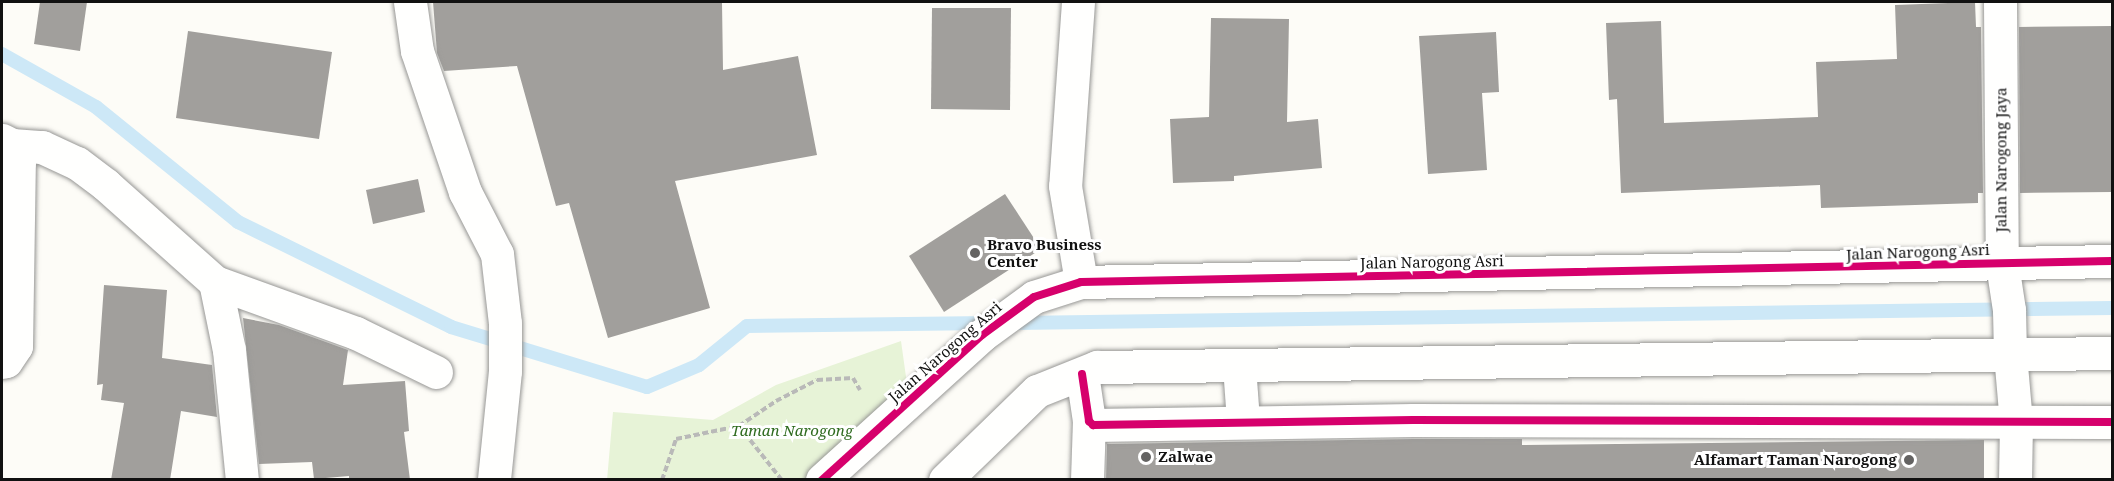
<!DOCTYPE html>
<html>
<head>
<meta charset="utf-8">
<style>
  body { margin:0 }
  #map { position:relative; width:2114px; height:481px; overflow:hidden; background:#fdfcf7; font-family:"Noto Serif",serif }
  div>[style] { position:absolute }
  .green>* { inset:0; background:#e7f3d7 }
  .stream>* { height:14px; margin:-7px; padding:0 7px; transform-origin:7px; border-radius:7px; background:#cde8f7 }
  .building>* { inset:0; background:#a19f9c }
  .path>* { height:4px; margin-top:-2px; transform-origin:0; background:repeating-linear-gradient(90deg,#b9b9b8 0 6px,transparent 0 9px) }
  .roads { filter:drop-shadow(0 0 2px #979795) drop-shadow(0 0 2px #979795) }
  .minor>* { height:33px; margin:-16.5px; padding:0 16.5px; transform-origin:16.5px; border-radius:16.5px; background:#fffffe }
  .tertiary>* { height:33px; margin:-16.5px; padding:0 16.5px; transform-origin:16.5px; border-radius:16.5px; background:#fffffe }
  .cycleway>* { height:8px; margin:-4px; padding:0 4px; transform-origin:4px; border-radius:4px; background:#d6006c }
  .dots>* { width:16px; height:16px; translate:-50% -50%; box-sizing:border-box; border:3px solid #fff; border-radius:50% }
  span { translate:-50% -50%; white-space:nowrap; text-align:center; line-height:1.15; -webkit-text-stroke:6px #fff; paint-order:stroke }
  .street-label { font-size:15px; color:#111 }
  .poi-label { font-size:15px; color:#111; font-weight:700 }
  .left { translate:0 -50%; text-align:left }
  .right { translate:-100% -50%; text-align:right }
  .park-label { font-size:15px; color:#2f6b1f; font-style:italic }
  .frame { position:absolute; inset:0; border:3px solid #111; pointer-events:none }
</style>
</head>
<body>
<div id="map">
  <div class="green">
    <i style="clip-path:polygon(901px 341px,907px 384px,809px 479px,607px 480px,613px 412px,713px 420px,776px 385px)"></i>
  </div>
  <div class="stream">
    <i style="left:2px;top:54px;width:108px;rotate:29.4deg"></i>
    <i style="left:96px;top:107px;width:183px;rotate:39deg"></i>
    <i style="left:238px;top:222px;width:237px;rotate:26.2deg"></i>
    <i style="left:451px;top:327px;width:205px;rotate:17deg"></i>
    <i style="left:647px;top:387px;width:56px;rotate:-22.9deg"></i>
    <i style="left:699px;top:365px;width:62px;rotate:-39.1deg"></i>
    <i style="left:747px;top:326px;width:241px;rotate:-0.7deg"></i>
    <i style="left:1010px;top:323px;width:1102px;rotate:-0.78deg"></i>
  </div>
  <div class="building">
    <i style="clip-path:polygon(40px 2px,87px 2px,80px 51px,34px 44px)"></i>
    <i style="clip-path:polygon(433px 2px,722px 2px,723px 70px,798px 56px,817px 155px,675px 181px,710px 308px,608px 338px,569px 203px,556px 206px,517px 66px,444px 71px,437px 53px)"></i>
    <i style="clip-path:polygon(1975px 2px,1976px 27px,1981px 27px,1983px 193px,1978px 193px,1978px 203px,1821px 208px,1820px 185px,1621px 193px,1617px 99px,1609px 100px,1606px 23px,1661px 21px,1664px 123px,1818px 117px,1816px 62px,1897px 59px,1895px 5px)"></i>
    <i style="clip-path:polygon(932px 8px,1011px 8px,1010px 110px,931px 109px)"></i>
    <i style="clip-path:polygon(1211px 18px,1289px 19px,1287px 122px,1318px 119px,1322px 168px,1234px 176px,1234px 181px,1173px 183px,1170px 119px,1209px 117px)"></i>
    <i style="clip-path:polygon(2112px 26px,2112px 192px,2020px 193px,2019px 27px)"></i>
    <i style="clip-path:polygon(188px 31px,332px 52px,319px 139px,176px 118px)"></i>
    <i style="clip-path:polygon(1496px 32px,1499px 92px,1482px 93px,1487px 170px,1428px 174px,1419px 36px)"></i>
    <i style="clip-path:polygon(418px 179px,425px 212px,373px 224px,366px 190px)"></i>
    <i style="clip-path:polygon(1005px 194px,1041px 249px,944px 312px,909px 256px)"></i>
    <i style="clip-path:polygon(104px 285px,167px 290px,162px 358px,212px 365px,217px 417px,181px 411px,170px 480px,111px 480px,124px 403px,101px 400px,103px 384px,97px 385px)"></i>
    <i style="clip-path:polygon(243px 318px,279px 325px,348px 350px,343px 385px,405px 381px,409px 431px,404px 432px,410px 480px,349px 480px,349px 476px,314px 479px,312px 462px,259px 464px)"></i>
    <i style="clip-path:polygon(1413px 439px,1522px 439px,1522px 445px,1984px 440px,1984px 480px,1106px 480px,1107px 444px)"></i>
  </div>
  <div class="path">
    <i style="left:739px;top:426px;width:68px;rotate:51.6deg"></i>
    <i style="left:662px;top:480px;width:43px;rotate:-71.1deg"></i>
    <i style="left:676px;top:439px;width:64px;rotate:-11.7deg"></i>
    <i style="left:739px;top:426px;width:45px;rotate:-34deg"></i>
    <i style="left:776px;top:401px;width:46px;rotate:-27.1deg"></i>
    <i style="left:817px;top:380px;width:36px;rotate:-3deg"></i>
    <i style="left:853px;top:378px;width:14px;rotate:60deg"></i>
  </div>
  <div class="roads">
    <div class="minor">
      <i style="left:1078px;top:2px;width:184px;rotate:94deg"></i>
      <i style="left:1065px;top:186px;width:97px;rotate:80.5deg"></i>
      <i style="left:2px;top:140px;width:11px;rotate:27deg"></i>
      <i style="left:12px;top:145px;width:30px;rotate:4deg"></i>
      <i style="left:42px;top:147px;width:38px;rotate:25deg"></i>
      <i style="left:77px;top:163px;width:36px;rotate:37deg"></i>
      <i style="left:106px;top:185px;width:146px;rotate:41.7deg"></i>
      <i style="left:215px;top:282px;width:150px;rotate:19.9deg"></i>
      <i style="left:356px;top:333px;width:89px;rotate:26deg"></i>
      <i style="left:215px;top:282px;width:69px;rotate:78.4deg"></i>
      <i style="left:229px;top:350px;width:131px;rotate:84.3deg"></i>
      <i style="left:2010px;top:354px;width:69px;rotate:85deg"></i>
      <i style="left:2016px;top:423px;width:57px;rotate:91deg"></i>
      <i style="left:2px;top:362px;width:4px;rotate:-14deg"></i>
      <i style="left:6px;top:361px;width:18px;rotate:-56deg"></i>
      <i style="left:16px;top:346px;width:184px;rotate:-89.1deg"></i>
      <i style="left:19px;top:162px;width:9px;rotate:-96deg"></i>
      <i style="left:18px;top:153px;width:10px;rotate:-127deg"></i>
      <i style="left:1239px;top:366px;width:55px;rotate:85.8deg"></i>
      <i style="left:1082px;top:374px;width:48px;rotate:81.5deg"></i>
      <i style="left:1089px;top:421px;width:6px;rotate:45deg"></i>
      <i style="left:1093px;top:425px;width:320px;rotate:-0.9deg"></i>
      <i style="left:1413px;top:420px;width:699px;rotate:0.16deg"></i>
      <i style="left:1087px;top:480px;width:59px;rotate:-88.1deg"></i>
    </div>
    <div class="tertiary">
      <i style="left:410px;top:2px;width:49px;rotate:81.9deg"></i>
      <i style="left:417px;top:51px;width:149px;rotate:71.2deg"></i>
      <i style="left:465px;top:192px;width:70px;rotate:62.7deg"></i>
      <i style="left:497px;top:254px;width:69px;rotate:83.4deg"></i>
      <i style="left:505px;top:323px;width:48px;rotate:90deg"></i>
      <i style="left:505px;top:371px;width:110px;rotate:95.8deg"></i>
      <i style="left:2000px;top:2px;width:262px;rotate:89.6deg"></i>
      <i style="left:2002px;top:264px;width:47px;rotate:81.3deg"></i>
      <i style="left:2009px;top:310px;width:44px;rotate:88.7deg"></i>
      <i style="left:822px;top:480px;width:216px;rotate:-42.2deg"></i>
      <i style="left:982px;top:335px;width:64px;rotate:-36.2deg"></i>
      <i style="left:1034px;top:297px;width:49px;rotate:-17.7deg"></i>
      <i style="left:1081px;top:282px;width:1031px;rotate:-1.17deg"></i>
      <i style="left:945px;top:480px;width:128px;rotate:-44.1deg"></i>
      <i style="left:1037px;top:391px;width:65px;rotate:-21.8deg"></i>
      <i style="left:1097px;top:367px;width:1015px;rotate:-0.79deg"></i>
    </div>
  </div>
  <div class="cycleway">
    <i style="left:1082px;top:374px;width:48px;rotate:81.5deg"></i>
    <i style="left:1089px;top:421px;width:6px;rotate:45deg"></i>
    <i style="left:1093px;top:425px;width:320px;rotate:-0.9deg"></i>
    <i style="left:1413px;top:420px;width:699px;rotate:0.16deg"></i>
    <i style="left:822px;top:480px;width:216px;rotate:-42.2deg"></i>
    <i style="left:982px;top:335px;width:64px;rotate:-36.2deg"></i>
    <i style="left:1034px;top:297px;width:49px;rotate:-17.7deg"></i>
    <i style="left:1081px;top:282px;width:1031px;rotate:-1.17deg"></i>
  </div>
  <div class="dots">
    <i style="left:975px;top:253px;background:#646362"></i>
    <i style="left:1146px;top:457px;background:#646362"></i>
    <i style="left:1909px;top:460px;background:#646362"></i>
  </div>
  <div class="street-label">
    <span style="left:2001px;top:160px;rotate:-90deg">Jalan Narogong Jaya</span>
    <span style="left:1918px;top:252px;rotate:-2deg">Jalan Narogong Asri</span>
    <span style="left:1432px;top:262px;rotate:-1deg">Jalan Narogong Asri</span>
    <span style="left:945px;top:352px;rotate:-41deg">Jalan Narogong Asri</span>
  </div>
  <div class="poi-label">
    <span class="left" style="left:987px;top:253px">Bravo Business<br>Center</span>
    <span class="left" style="left:1158px;top:457px">Zalwae</span>
    <span class="right" style="left:1897px;top:460px">Alfamart Taman Narogong</span>
  </div>
  <div class="park-label">
    <span style="left:792px;top:431px">Taman Narogong</span>
  </div>
  <div class="frame"></div>
</div>
</body>
</html>
